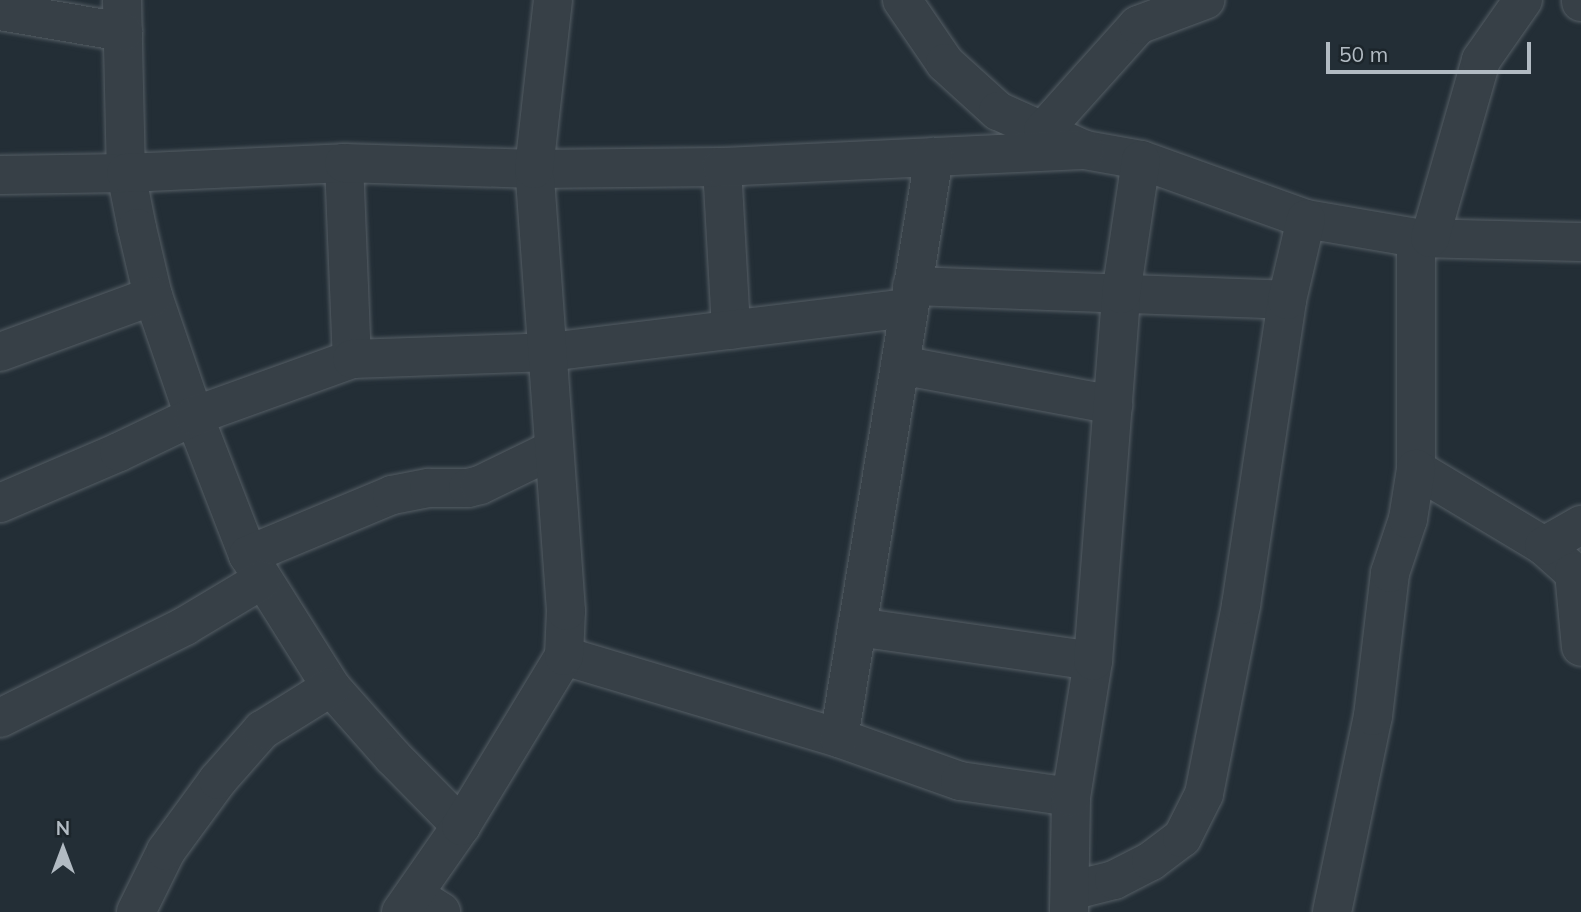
<!DOCTYPE html>
<html>
<head>
<meta charset="utf-8">
<style>
  body { margin:0 }
  #map { position:relative; width:1581px; height:912px; overflow:hidden; background:#232e36; font-family:Mulish,sans-serif }
  div>[style] { position:absolute }
  .roads { filter:drop-shadow(0 0 2px #555e65) drop-shadow(0 0 2px #555e65) }
  .minor>* { height:38px; margin:-19px; padding:0 19px; transform-origin:19px; border-radius:19px; background:#374047 }
  span { translate:-50% -50%; white-space:nowrap; text-align:center; line-height:1.15; -webkit-text-stroke:7px #1c252b; paint-order:stroke }
  .north { position:absolute; left:28px; top:814px; width:70px; height:70px; -webkit-text-stroke:5px #1c252b; paint-order:stroke; rotate:0deg; font-size:19px; font-weight:700; line-height:28px; text-align:center; color:#b2bbc3 }
  .north::after { content:''; display:block; margin:auto; width:24px; height:32px; background:#b2bbc3; clip-path:polygon(50% 0,100% 100%,50% 72%,0 100%) }
  .scale { position:absolute; left:1326px; top:42px; width:205px; height:32px; box-sizing:border-box; border:4px solid #b2bbc3; border-top:0; padding-left:9px; font-size:21px; line-height:24px; white-space:nowrap; color:#b2bbc3; -webkit-text-stroke:5px #1c252b; paint-order:stroke }
</style>
</head>
<body>
<div id="map">
  <div class="roads">
    <div class="minor">
      <i style="left:122px;top:0;width:173px;rotate:88.7deg"></i>
      <i style="left:126px;top:173px;width:56px;rotate:78.7deg"></i>
      <i style="left:137px;top:228px;width:70px;rotate:76.8deg"></i>
      <i style="left:153px;top:296px;width:127px;rotate:71.1deg"></i>
      <i style="left:194px;top:416px;width:149px;rotate:68.8deg"></i>
      <i style="left:248px;top:555px;width:156px;rotate:57.8deg"></i>
      <i style="left:331px;top:687px;width:94px;rotate:48.5deg"></i>
      <i style="left:393px;top:757px;width:97px;rotate:45.4deg"></i>
      <i style="left:902px;top:0;width:76px;rotate:55.7deg"></i>
      <i style="left:945px;top:63px;width:72px;rotate:42.2deg"></i>
      <i style="left:998px;top:111px;width:95px;rotate:24.1deg"></i>
      <i style="left:1085px;top:150px;width:57px;rotate:10.1deg"></i>
      <i style="left:1141px;top:160px;width:175px;rotate:19.7deg"></i>
      <i style="left:1306px;top:219px;width:112px;rotate:9.8deg"></i>
      <i style="left:1416px;top:238px;width:165px;rotate:1.4deg"></i>
      <i style="left:1581px;top:0;width:2px;rotate:90deg"></i>
      <i style="left:0;top:11px;width:125px;rotate:9.7deg"></i>
      <i style="left:1043px;top:131px;width:142px;rotate:-48.1deg"></i>
      <i style="left:1138px;top:25px;width:72px;rotate:-20.5deg"></i>
      <i style="left:344px;top:163px;width:196px;rotate:87.7deg"></i>
      <i style="left:722px;top:167px;width:163px;rotate:86.8deg"></i>
      <i style="left:0;top:175px;width:126px;rotate:-0.9deg"></i>
      <i style="left:126px;top:173px;width:218px;rotate:-2.6deg"></i>
      <i style="left:344px;top:163px;width:190px;rotate:1.8deg"></i>
      <i style="left:534px;top:169px;width:188px;rotate:-0.6deg"></i>
      <i style="left:722px;top:167px;width:363px;rotate:-2.7deg"></i>
      <i style="left:1416px;top:238px;width:231px;rotate:90deg"></i>
      <i style="left:1416px;top:469px;width:149px;rotate:31deg"></i>
      <i style="left:1544px;top:546px;width:50px;rotate:41.7deg"></i>
      <i style="left:1430px;top:238px;width:185px;rotate:-74deg"></i>
      <i style="left:1481px;top:60px;width:73px;rotate:-55deg"></i>
      <i style="left:912px;top:286px;width:375px;rotate:2.1deg"></i>
      <i style="left:0;top:352px;width:163px;rotate:-20.1deg"></i>
      <i style="left:900px;top:365px;width:217px;rotate:10.6deg"></i>
      <i style="left:0;top:503px;width:129px;rotate:-23.2deg"></i>
      <i style="left:119px;top:452px;width:83px;rotate:-25.6deg"></i>
      <i style="left:194px;top:416px;width:168px;rotate:-19.8deg"></i>
      <i style="left:352px;top:359px;width:197px;rotate:-2deg"></i>
      <i style="left:549px;top:352px;width:362px;rotate:-7deg"></i>
      <i style="left:1544px;top:546px;width:43px;rotate:-29.6deg"></i>
      <i style="left:248px;top:555px;width:156px;rotate:-22.6deg"></i>
      <i style="left:392px;top:495px;width:38px;rotate:-11deg"></i>
      <i style="left:429px;top:488px;width:39px"></i>
      <i style="left:468px;top:488px;width:12px;rotate:-14deg"></i>
      <i style="left:480px;top:485px;width:82px;rotate:-25.9deg"></i>
      <i style="left:1574px;top:572px;width:75px;rotate:84.7deg"></i>
      <i style="left:857px;top:627px;width:238px;rotate:8.2deg"></i>
      <i style="left:564px;top:656px;width:287px;rotate:16.6deg"></i>
      <i style="left:839px;top:738px;width:128px;rotate:19.6deg"></i>
      <i style="left:960px;top:781px;width:112px;rotate:8.2deg"></i>
      <i style="left:0;top:718px;width:207px;rotate:-26.4deg"></i>
      <i style="left:185px;top:626px;width:90px;rotate:-30.9deg"></i>
      <i style="left:839px;top:738px;width:589px;rotate:-80.71deg"></i>
      <i style="left:1070px;top:891px;width:45px;rotate:-14deg"></i>
      <i style="left:1114px;top:880px;width:42px;rotate:-27.2deg"></i>
      <i style="left:1151px;top:861px;width:39px;rotate:-37deg"></i>
      <i style="left:1182px;top:838px;width:49px;rotate:-63.4deg"></i>
      <i style="left:1204px;top:794px;width:193px;rotate:-78.9deg"></i>
      <i style="left:1241px;top:605px;width:308px;rotate:-81.4deg"></i>
      <i style="left:1287px;top:300px;width:83px;rotate:-76.8deg"></i>
      <i style="left:414px;top:895px;width:32px;rotate:32deg"></i>
      <i style="left:136px;top:912px;width:68px;rotate:-63.8deg"></i>
      <i style="left:166px;top:851px;width:88px;rotate:-53.8deg"></i>
      <i style="left:218px;top:780px;width:67px;rotate:-48.7deg"></i>
      <i style="left:262px;top:730px;width:81px;rotate:-31.9deg"></i>
      <i style="left:401px;top:912px;width:105px;rotate:-55.1deg"></i>
      <i style="left:461px;top:826px;width:199px;rotate:-58.8deg"></i>
      <i style="left:564px;top:656px;width:45px;rotate:-87.5deg"></i>
      <i style="left:566px;top:611px;width:443px;rotate:-94.1deg"></i>
      <i style="left:534px;top:169px;width:170px;rotate:-83.6deg"></i>
      <i style="left:1069px;top:912px;width:115px;rotate:-89deg"></i>
      <i style="left:1071px;top:797px;width:138px;rotate:-80.8deg"></i>
      <i style="left:1093px;top:661px;width:368px;rotate:-85.6deg"></i>
      <i style="left:1121px;top:294px;width:135px;rotate:-81.5deg"></i>
      <i style="left:1332px;top:912px;width:200px;rotate:-78.2deg"></i>
      <i style="left:1373px;top:716px;width:144px;rotate:-83.2deg"></i>
      <i style="left:1390px;top:573px;width:57px;rotate:-71.6deg"></i>
      <i style="left:1408px;top:519px;width:51px;rotate:-80.9deg"></i>
    </div>
  </div>
  <div class="north">N</div>
  <div class="scale">50 m</div>
</div>
</body>
</html>
